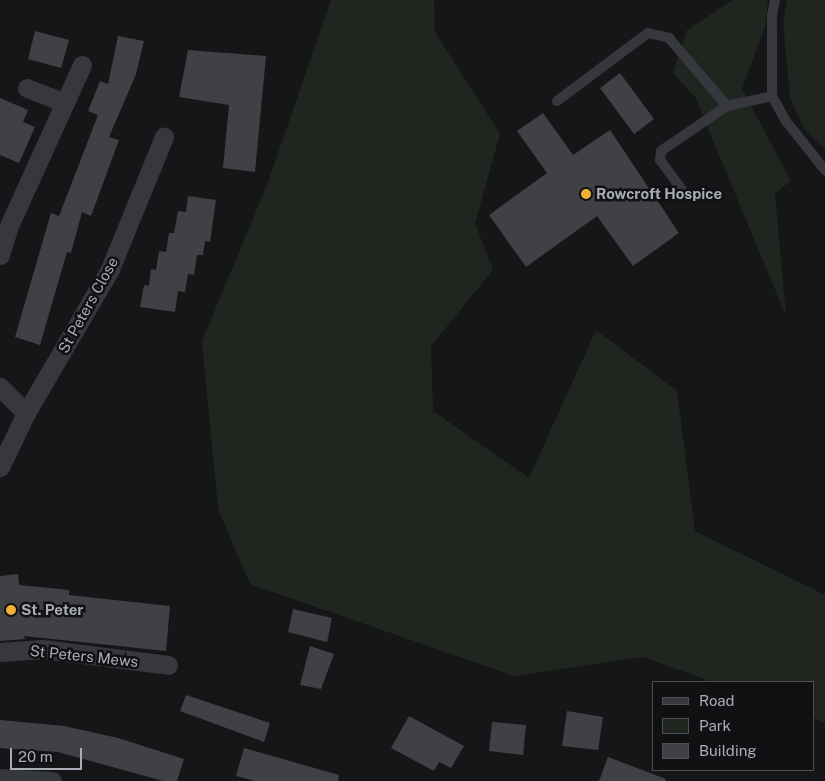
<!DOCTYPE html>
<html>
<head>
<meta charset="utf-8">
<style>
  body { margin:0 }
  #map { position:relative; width:825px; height:781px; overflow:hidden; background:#161618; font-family:"Public Sans",sans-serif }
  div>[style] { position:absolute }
  .green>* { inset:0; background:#1e261f }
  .building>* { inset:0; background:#404145 }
  .service>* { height:10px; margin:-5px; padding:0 5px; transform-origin:5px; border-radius:5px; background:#37383d }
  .minor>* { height:19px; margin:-9.5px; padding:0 9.5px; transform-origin:9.5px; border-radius:9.5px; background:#37383d }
  .dots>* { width:14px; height:14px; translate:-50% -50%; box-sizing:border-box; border:2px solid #111113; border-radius:50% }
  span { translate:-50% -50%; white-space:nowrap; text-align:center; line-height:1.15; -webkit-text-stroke:5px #111113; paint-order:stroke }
  .poi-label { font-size:15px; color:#a8adb8; font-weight:700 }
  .left { translate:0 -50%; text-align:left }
  .street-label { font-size:15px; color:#a8adb8 }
  .legend { position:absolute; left:652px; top:681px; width:162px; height:90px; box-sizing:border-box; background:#111113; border:1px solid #4d4f55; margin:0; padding:6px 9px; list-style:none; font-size:15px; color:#a8adb8 }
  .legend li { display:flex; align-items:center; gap:10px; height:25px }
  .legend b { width:25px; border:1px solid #4d4f55 }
  .scale { position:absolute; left:10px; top:748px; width:72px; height:22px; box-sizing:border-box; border:2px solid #a8adb8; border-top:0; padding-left:6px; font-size:15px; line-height:18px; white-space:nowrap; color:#a8adb8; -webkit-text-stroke:4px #111113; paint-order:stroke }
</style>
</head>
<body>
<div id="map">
  <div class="green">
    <i style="clip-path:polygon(331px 0,434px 0,435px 32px,500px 134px,475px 223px,493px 270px,431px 346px,433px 411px,529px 478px,596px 330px,677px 391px,695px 531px,825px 595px,825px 723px,814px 718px,814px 682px,713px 682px,643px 657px,514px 676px,250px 584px,218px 509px,202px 341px,267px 185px)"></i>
    <i style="clip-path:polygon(732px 0,768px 0,765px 26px,742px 89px,791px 181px,775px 193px,786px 316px,695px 97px,673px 73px,687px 30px)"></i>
    <i style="clip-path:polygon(787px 0,825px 0,825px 149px,804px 129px,790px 98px,783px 22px)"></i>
  </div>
  <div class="building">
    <i style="clip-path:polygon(35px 31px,69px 40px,61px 68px,28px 59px)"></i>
    <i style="clip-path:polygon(118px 36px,144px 41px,136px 74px,109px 137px,119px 140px,91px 216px,82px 212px,71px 253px,67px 252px,40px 345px,15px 337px,51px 213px,59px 216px,98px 115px,88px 111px,100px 81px,108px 84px)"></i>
    <i style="clip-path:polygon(188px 50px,266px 56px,255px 172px,223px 168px,229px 105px,179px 97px)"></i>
    <i style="clip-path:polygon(620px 73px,654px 119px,634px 134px,600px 88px)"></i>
    <i style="clip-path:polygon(0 98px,28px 110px,23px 122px,35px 127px,19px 163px,0 155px)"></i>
    <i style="clip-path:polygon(543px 113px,573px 155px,610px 130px,679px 233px,633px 266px,597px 216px,526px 267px,489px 215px,547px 173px,517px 131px)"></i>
    <i style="clip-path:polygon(188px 196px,216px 200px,210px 242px,205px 241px,203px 255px,197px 255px,194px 275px,188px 274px,185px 292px,178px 291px,175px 312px,140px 307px,144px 285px,149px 286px,151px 269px,156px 270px,159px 251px,166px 252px,169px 233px,174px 233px,178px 211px,186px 212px)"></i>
    <i style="clip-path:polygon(18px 574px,19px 585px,69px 590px,69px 595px,170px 606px,166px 651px,24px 636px,25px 639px,0 641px,0 576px)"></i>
    <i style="clip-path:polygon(293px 609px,332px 618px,327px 642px,288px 632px)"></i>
    <i style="clip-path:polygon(310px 646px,334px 654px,321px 689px,300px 685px)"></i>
    <i style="clip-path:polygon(186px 695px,270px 723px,264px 742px,180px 711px)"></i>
    <i style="clip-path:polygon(567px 711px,603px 717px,598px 750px,562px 746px)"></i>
    <i style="clip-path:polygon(409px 716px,464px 746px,451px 768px,439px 762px,434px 771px,391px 748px)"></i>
    <i style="clip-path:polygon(0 720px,64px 726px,118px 738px,184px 759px,177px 781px,163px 781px,58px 752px,0 748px)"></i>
    <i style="clip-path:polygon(492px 722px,526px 725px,523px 755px,489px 751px)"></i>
    <i style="clip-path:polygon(244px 748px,339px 775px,338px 781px,255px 781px,236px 776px)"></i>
    <i style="clip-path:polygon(608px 757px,666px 779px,665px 781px,599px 781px)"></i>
  </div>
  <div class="service">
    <i style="left:775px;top:0;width:16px;rotate:101deg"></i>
    <i style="left:772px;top:16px;width:80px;rotate:90deg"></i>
    <i style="left:772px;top:96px;width:29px;rotate:61deg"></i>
    <i style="left:786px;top:121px;width:63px;rotate:51.5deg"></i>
    <i style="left:557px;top:101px;width:114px;rotate:-36.8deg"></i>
    <i style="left:648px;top:33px;width:22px;rotate:13deg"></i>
    <i style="left:669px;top:38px;width:89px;rotate:49.5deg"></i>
    <i style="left:682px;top:190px;width:37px;rotate:-126deg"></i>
    <i style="left:660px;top:160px;width:9px;rotate:-84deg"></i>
    <i style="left:661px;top:151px;width:80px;rotate:-34.3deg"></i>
    <i style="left:727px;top:106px;width:46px;rotate:-12.5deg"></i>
  </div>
  <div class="minor">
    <i style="left:27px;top:88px;width:41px;rotate:21.5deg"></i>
    <i style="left:0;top:255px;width:28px;rotate:-73deg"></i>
    <i style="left:8px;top:228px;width:179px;rotate:-65.6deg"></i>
    <i style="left:0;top:387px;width:37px;rotate:45deg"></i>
    <i style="left:26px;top:413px;width:60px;rotate:115.7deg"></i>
    <i style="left:26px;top:413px;width:167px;rotate:-59.7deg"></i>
    <i style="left:110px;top:269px;width:143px;rotate:-67.8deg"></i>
    <i style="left:0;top:652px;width:42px;rotate:-4.1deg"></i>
    <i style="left:42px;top:649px;width:127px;rotate:7.2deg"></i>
    <i style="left:0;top:778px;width:52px;rotate:3.3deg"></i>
  </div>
  <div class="dots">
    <i style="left:586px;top:194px;background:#f2b134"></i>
    <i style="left:11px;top:610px;background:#f2b134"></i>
  </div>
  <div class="poi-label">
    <span class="left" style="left:596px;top:194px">Rowcroft Hospice</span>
    <span class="left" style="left:21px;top:610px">St. Peter</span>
  </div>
  <div class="street-label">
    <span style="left:88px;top:305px;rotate:-61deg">St Peters Close</span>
    <span style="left:84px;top:656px;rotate:6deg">St Peters Mews</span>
  </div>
  <ul class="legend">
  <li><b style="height:6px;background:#37383d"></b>Road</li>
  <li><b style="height:14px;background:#1e261f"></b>Park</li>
  <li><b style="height:14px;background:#404145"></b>Building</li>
  </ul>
  <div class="scale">20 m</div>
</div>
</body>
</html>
